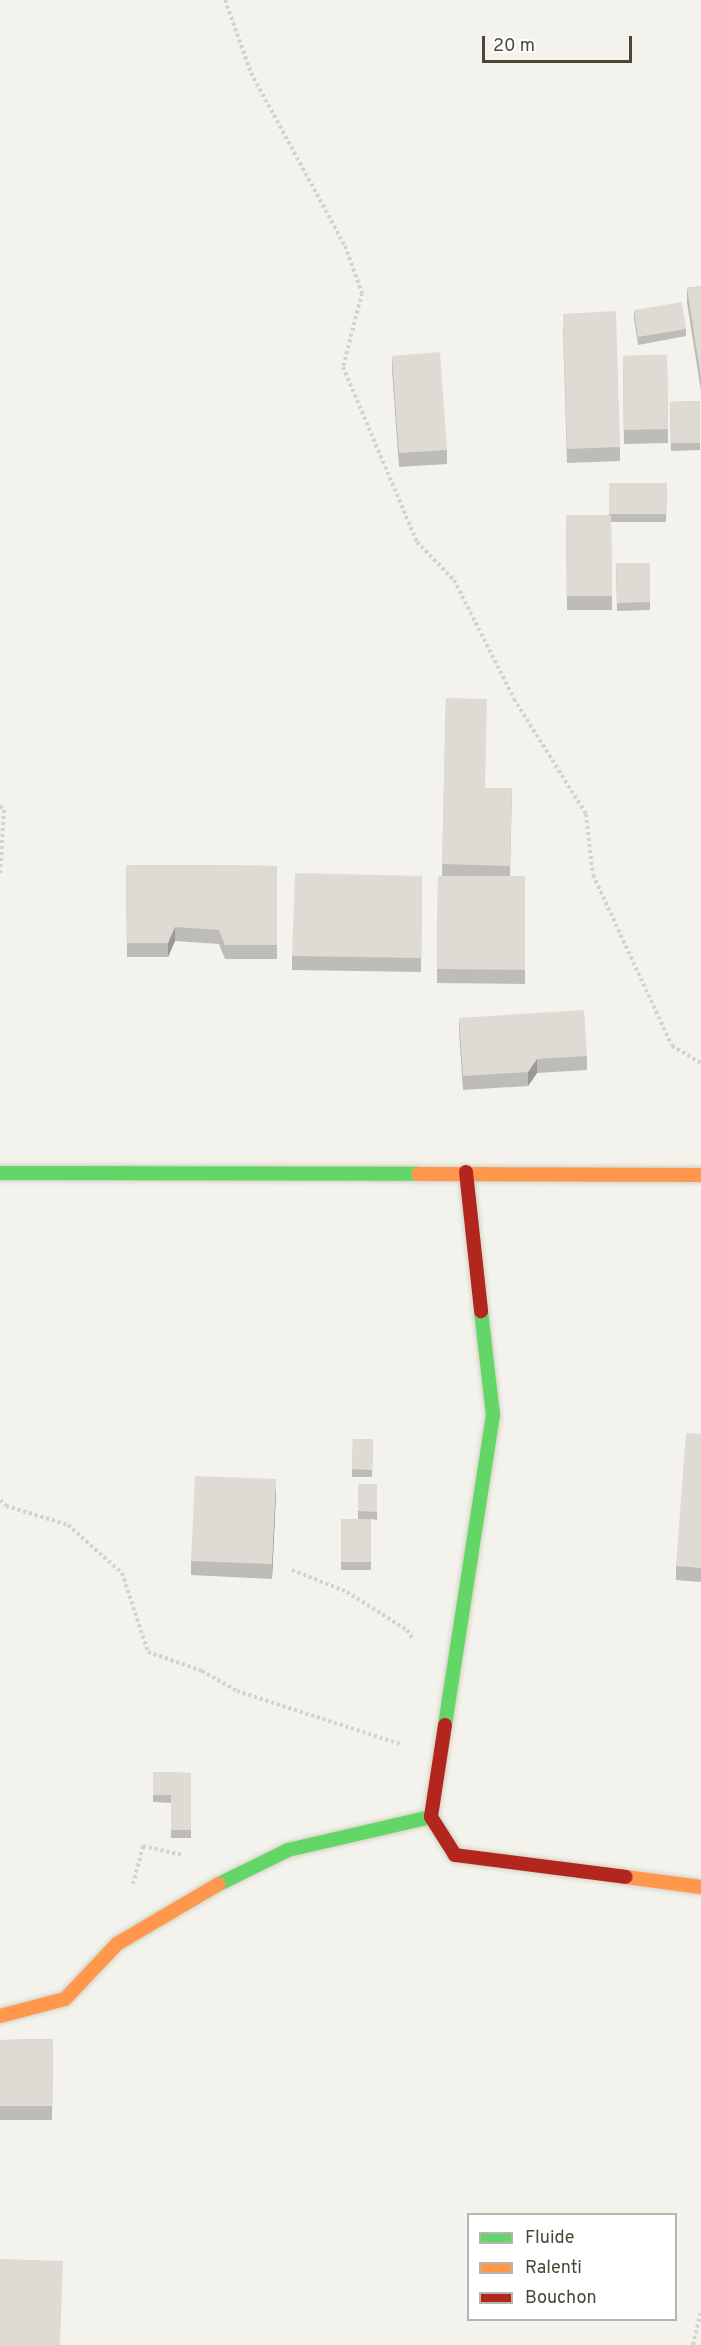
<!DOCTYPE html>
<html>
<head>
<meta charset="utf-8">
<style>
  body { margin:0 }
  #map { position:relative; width:701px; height:2345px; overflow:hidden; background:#f3f2ec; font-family:Overpass,sans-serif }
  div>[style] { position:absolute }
  .path>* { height:4px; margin-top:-2px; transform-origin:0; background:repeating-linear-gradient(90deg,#d3d2cb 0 3px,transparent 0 6px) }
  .roads { filter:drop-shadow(0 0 2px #d3d1c2) drop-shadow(0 0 2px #d3d1c2) }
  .fast>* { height:14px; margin:-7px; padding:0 7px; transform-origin:7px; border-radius:7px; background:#63d668 }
  .slow>* { height:14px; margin:-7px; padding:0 7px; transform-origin:7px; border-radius:7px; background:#ff974d }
  .jam>* { height:14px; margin:-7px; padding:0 7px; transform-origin:7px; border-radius:7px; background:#b3261e }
  .wall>* { inset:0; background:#bebcb6 }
  .shaded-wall>* { inset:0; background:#9b9994 }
  .building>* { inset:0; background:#dddbd4 }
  span { translate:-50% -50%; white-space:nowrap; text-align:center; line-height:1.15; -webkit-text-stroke:5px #fff; paint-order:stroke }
  .legend { position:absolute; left:467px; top:2213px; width:210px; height:108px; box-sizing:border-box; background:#fff; border:2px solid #b7b5af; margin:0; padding:8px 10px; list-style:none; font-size:18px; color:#4b4636 }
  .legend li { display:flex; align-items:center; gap:12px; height:30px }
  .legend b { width:30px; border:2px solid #b7b5af }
  .scale { position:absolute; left:482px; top:36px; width:150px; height:27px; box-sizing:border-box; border:3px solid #4b4636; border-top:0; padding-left:8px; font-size:18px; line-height:21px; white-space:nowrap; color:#4b4636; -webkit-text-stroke:4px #fff; paint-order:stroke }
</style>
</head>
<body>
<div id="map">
  <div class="path">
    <i style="left:225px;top:0;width:77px;rotate:70.4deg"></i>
    <i style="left:251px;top:73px;width:197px;rotate:61.5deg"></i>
    <i style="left:345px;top:246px;width:50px;rotate:70.1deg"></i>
    <i style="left:362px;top:293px;width:76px;rotate:104.4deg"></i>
    <i style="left:343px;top:367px;width:190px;rotate:67.1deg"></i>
    <i style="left:417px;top:542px;width:53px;rotate:45.8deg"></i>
    <i style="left:454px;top:580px;width:133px;rotate:63.2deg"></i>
    <i style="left:514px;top:699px;width:136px;rotate:57.9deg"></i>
    <i style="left:586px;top:814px;width:61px;rotate:83.5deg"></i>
    <i style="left:593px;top:875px;width:188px;rotate:65.2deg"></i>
    <i style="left:672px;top:1046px;width:34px;rotate:30deg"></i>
    <i style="left:0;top:806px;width:6px;rotate:45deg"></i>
    <i style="left:4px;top:810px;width:66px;rotate:93.5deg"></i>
    <i style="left:0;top:1500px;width:8px;rotate:45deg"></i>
    <i style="left:6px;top:1506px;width:65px;rotate:17deg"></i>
    <i style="left:68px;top:1525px;width:72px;rotate:41.6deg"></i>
    <i style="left:122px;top:1573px;width:83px;rotate:71.8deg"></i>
    <i style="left:148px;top:1652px;width:57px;rotate:19.4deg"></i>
    <i style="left:202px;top:1671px;width:40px;rotate:29.7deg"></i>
    <i style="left:237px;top:1691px;width:171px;rotate:18deg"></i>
    <i style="left:292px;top:1570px;width:59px;rotate:21.8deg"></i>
    <i style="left:347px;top:1592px;width:71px;rotate:32.3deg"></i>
    <i style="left:407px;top:1630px;width:12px;rotate:55deg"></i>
    <i style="left:133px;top:1884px;width:39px;rotate:-75deg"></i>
    <i style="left:143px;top:1846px;width:39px;rotate:13deg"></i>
    <i style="left:693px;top:2345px;width:35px;rotate:-77deg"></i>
  </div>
  <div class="roads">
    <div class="fast">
      <i style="left:0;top:1173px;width:418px;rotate:0.1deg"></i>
      <i style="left:445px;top:1725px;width:314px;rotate:-81.2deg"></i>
      <i style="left:493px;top:1415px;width:105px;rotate:-96.6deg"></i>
      <i style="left:219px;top:1884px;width:77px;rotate:-26.2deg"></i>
      <i style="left:288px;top:1850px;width:147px;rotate:-13deg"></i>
    </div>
    <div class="slow">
      <i style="left:418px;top:1174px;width:283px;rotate:0.2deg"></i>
      <i style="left:626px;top:1877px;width:76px;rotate:7.6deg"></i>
      <i style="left:0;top:2016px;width:67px;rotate:-14.7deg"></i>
      <i style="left:65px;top:1999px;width:76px;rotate:-46.6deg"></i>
      <i style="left:117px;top:1944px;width:118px;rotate:-30.5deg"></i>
    </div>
    <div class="jam">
      <i style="left:466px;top:1172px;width:140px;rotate:83.8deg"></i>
      <i style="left:445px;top:1725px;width:93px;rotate:98.7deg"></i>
      <i style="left:431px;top:1817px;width:45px;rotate:57.7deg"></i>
      <i style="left:455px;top:1855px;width:172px;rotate:7.3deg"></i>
    </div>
  </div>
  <div class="wall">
    <i style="clip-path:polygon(701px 286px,701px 391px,687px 303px,687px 288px)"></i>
    <i style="clip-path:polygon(634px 310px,686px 329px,686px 336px,638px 345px,634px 318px)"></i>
    <i style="clip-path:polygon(563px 328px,620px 447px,620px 461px,567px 463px)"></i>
    <i style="clip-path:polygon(667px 355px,668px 443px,624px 444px,623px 356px)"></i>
    <i style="clip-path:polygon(392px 356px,447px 450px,447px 464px,399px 467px,392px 370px)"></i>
    <i style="clip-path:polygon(700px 401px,700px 450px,671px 451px,670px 402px)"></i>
    <i style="clip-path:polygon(609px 483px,667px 483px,666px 522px,611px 522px,612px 610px,567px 610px,566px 515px,609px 515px)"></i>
    <i style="clip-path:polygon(616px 563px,650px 563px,650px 610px,617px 611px)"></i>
    <i style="clip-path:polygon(446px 698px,485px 788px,512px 788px,510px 876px,525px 876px,525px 984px,437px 983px,438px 876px,442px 876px)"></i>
    <i style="clip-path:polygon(126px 865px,277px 866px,277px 959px,225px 959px,219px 944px,175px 941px,168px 957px,127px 957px)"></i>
    <i style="clip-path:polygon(422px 876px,421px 972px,292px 970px,292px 956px)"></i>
    <i style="clip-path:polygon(459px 1018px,587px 1056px,587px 1070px,537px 1073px,528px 1086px,463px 1090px,459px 1032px)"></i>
    <i style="clip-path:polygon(701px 1434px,701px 1582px,676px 1580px,676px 1566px)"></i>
    <i style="clip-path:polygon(353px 1439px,373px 1439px,372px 1477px,352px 1477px)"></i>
    <i style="clip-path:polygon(358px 1484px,377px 1484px,377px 1520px,371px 1519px,371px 1570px,341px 1570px,341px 1519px,358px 1519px)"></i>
    <i style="clip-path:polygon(276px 1493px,272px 1579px,191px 1575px,191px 1561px)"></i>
    <i style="clip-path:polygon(153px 1772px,191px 1773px,191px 1838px,171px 1838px,171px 1803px,153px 1802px)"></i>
    <i style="clip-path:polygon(53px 2039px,52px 2120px,0 2120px,0 2040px)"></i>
  </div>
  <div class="shaded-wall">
    <i style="clip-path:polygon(175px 927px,175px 941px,168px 957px,168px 943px)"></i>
    <i style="clip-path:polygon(537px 1059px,537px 1073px,528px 1086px,528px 1072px)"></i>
    <i style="clip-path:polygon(276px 1479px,276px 1493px,272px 1579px,272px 1564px)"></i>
  </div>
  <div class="building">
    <i style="clip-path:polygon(701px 286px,701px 377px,687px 288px)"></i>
    <i style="clip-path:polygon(682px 302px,686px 329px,638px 337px,634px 310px)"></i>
    <i style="clip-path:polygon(616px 311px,620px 447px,567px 449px,563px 314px)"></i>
    <i style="clip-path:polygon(440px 352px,447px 450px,399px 453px,392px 356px)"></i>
    <i style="clip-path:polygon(667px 355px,668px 429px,624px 430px,623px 356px)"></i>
    <i style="clip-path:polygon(700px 401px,700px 443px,671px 443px,670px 402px)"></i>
    <i style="clip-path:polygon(609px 483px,667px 483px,666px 514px,609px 514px)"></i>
    <i style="clip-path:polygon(566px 515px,611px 515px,612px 596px,567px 596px)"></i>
    <i style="clip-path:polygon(616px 563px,650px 563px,650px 602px,617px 603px)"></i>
    <i style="clip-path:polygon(446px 698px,487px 699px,485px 788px,512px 788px,510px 866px,442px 864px)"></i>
    <i style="clip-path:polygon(126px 865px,277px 866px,277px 945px,225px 945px,219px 930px,175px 927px,168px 943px,127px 943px)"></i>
    <i style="clip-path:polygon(295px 873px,422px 876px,421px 958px,292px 956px)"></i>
    <i style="clip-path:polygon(438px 876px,525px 876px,525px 970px,437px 969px)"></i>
    <i style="clip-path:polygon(584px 1010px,587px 1056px,537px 1059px,528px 1072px,463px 1076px,459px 1018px)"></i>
    <i style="clip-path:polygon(686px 1433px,701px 1434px,701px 1568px,676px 1566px)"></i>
    <i style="clip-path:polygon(353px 1439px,373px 1439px,372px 1470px,352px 1469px)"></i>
    <i style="clip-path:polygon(195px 1476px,276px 1479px,272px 1564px,191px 1561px)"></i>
    <i style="clip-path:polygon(358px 1484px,377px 1484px,377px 1512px,358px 1511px)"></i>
    <i style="clip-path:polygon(341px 1519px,371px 1519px,371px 1562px,341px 1562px)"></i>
    <i style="clip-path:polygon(153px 1772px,191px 1773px,191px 1830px,171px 1830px,171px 1795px,153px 1795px)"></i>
    <i style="clip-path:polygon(53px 2039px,52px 2106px,0 2106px,0 2040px)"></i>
    <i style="clip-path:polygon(0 2259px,63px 2261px,60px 2345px,0 2345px)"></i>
  </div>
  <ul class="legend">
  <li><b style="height:8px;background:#63d668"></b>Fluide</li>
  <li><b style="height:8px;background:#ff974d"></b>Ralenti</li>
  <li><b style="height:8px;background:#b3261e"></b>Bouchon</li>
  </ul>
  <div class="scale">20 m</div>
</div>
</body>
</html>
